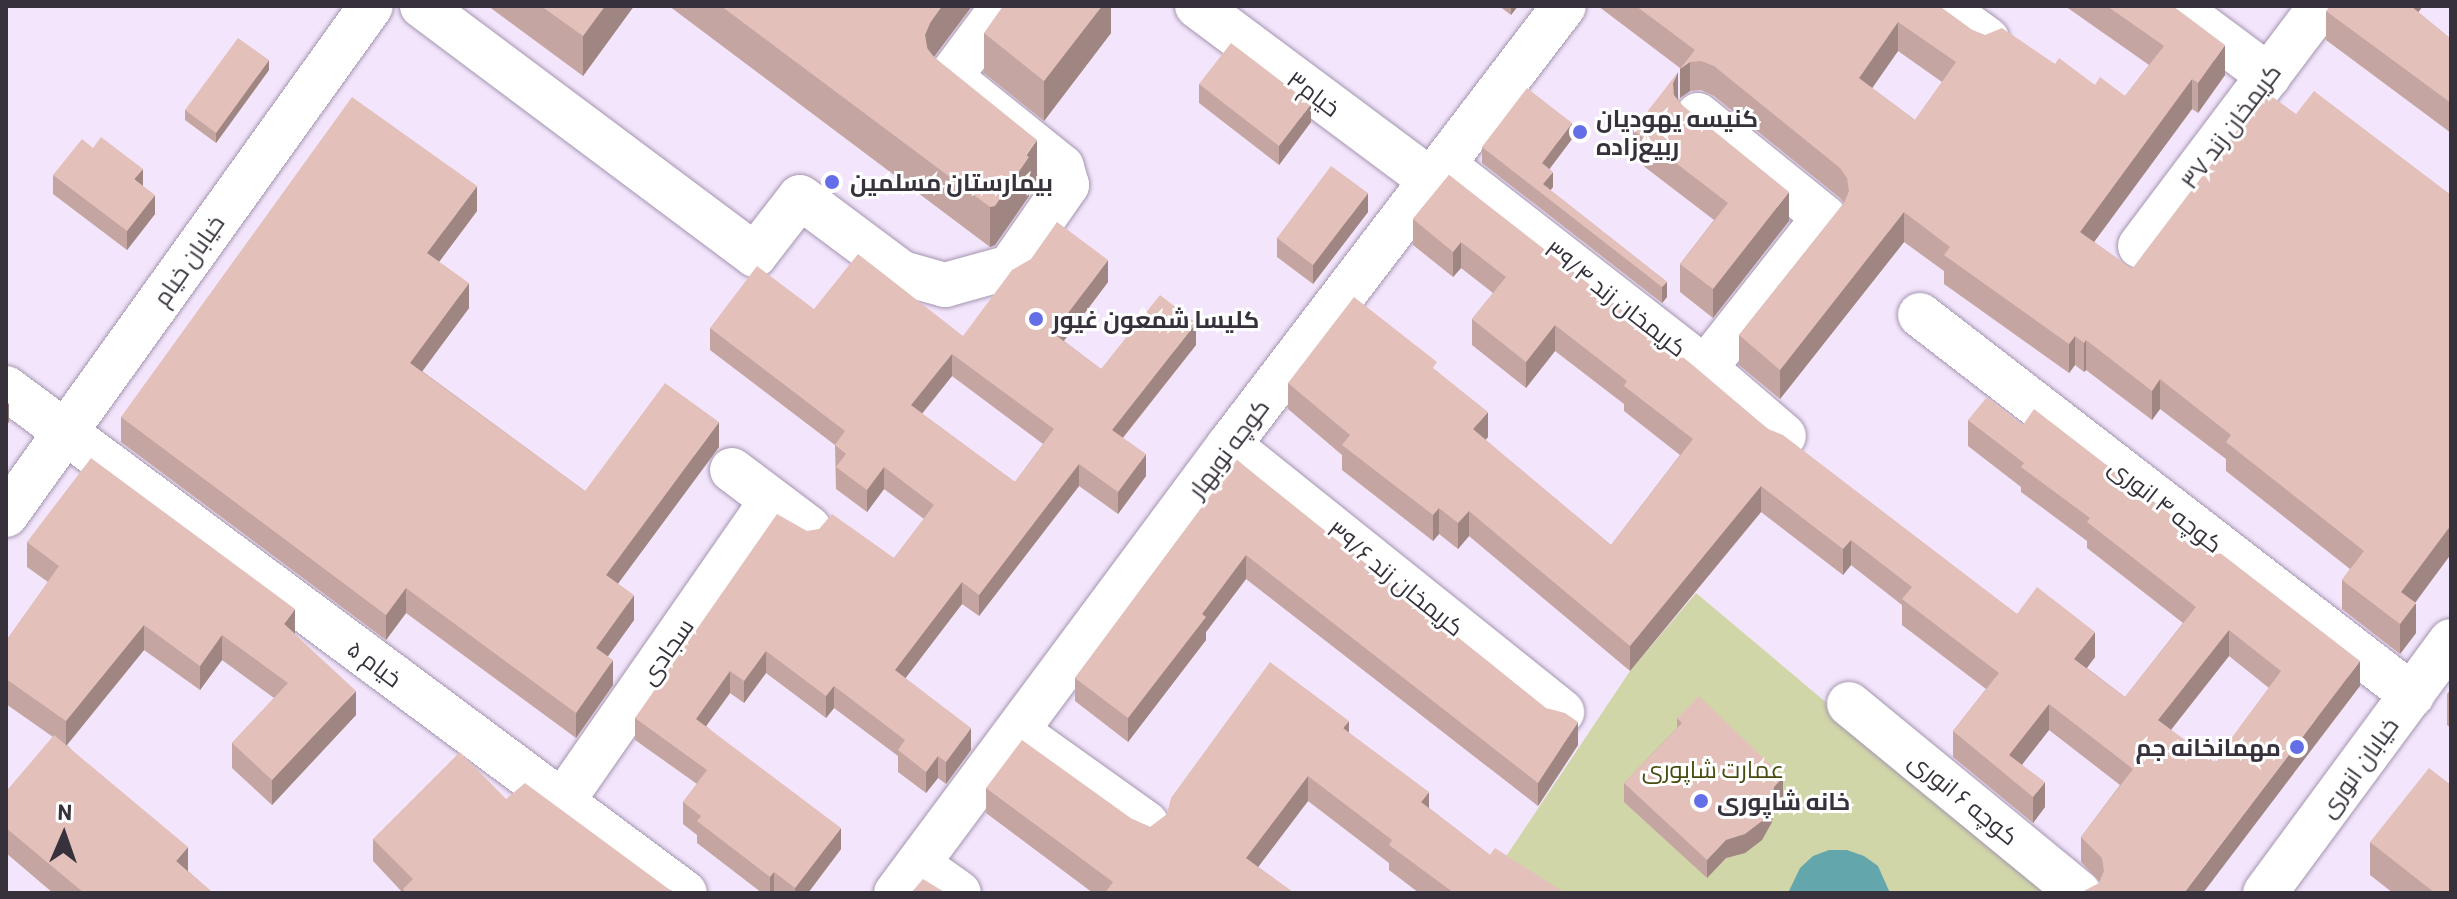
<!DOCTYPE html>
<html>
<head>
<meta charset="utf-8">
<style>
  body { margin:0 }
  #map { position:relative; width:2457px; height:899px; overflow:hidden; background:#f3e6fc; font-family:Barlow,Cairo,sans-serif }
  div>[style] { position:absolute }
  .green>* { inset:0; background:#d1d6a8 }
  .water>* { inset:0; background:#63a7ad }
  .roads { filter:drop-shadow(0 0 2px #a595b0) drop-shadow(0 0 2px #a595b0) }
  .minor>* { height:44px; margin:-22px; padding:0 22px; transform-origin:22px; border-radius:22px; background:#fff }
  .wall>* { inset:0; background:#c4a5a1 }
  .shaded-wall>* { inset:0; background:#a08683 }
  .building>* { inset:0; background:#e4c0bb }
  .dots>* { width:22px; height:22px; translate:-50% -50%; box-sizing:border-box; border:4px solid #fff; border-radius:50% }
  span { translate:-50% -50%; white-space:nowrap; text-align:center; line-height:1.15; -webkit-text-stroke:6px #fff; paint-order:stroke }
  .street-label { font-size:24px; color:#37313c }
  .poi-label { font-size:24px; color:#37313c; font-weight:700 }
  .left { translate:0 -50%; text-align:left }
  .right { translate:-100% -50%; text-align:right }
  .park-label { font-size:24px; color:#494c10 }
  .frame { position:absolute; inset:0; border:8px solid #37313c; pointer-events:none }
  .north { position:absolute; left:24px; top:795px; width:80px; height:80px; -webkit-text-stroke:6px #fff; paint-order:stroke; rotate:2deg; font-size:22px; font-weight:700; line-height:32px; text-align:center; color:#37313c }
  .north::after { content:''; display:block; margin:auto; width:28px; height:36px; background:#37313c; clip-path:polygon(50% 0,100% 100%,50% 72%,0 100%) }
</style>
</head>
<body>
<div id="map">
  <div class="green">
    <i style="clip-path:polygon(1696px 593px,2053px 893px,1525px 893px,1495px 873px,1630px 671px)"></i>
  </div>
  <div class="water">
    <i style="clip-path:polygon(1829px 850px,1847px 850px,1864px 856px,1878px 866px,1890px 893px,1788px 893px,1800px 868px,1813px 856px)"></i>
  </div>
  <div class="roads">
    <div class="minor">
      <i style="left:422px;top:6px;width:416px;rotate:36.8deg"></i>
      <i style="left:755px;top:255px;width:73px;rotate:-52.2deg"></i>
      <i style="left:800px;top:197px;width:127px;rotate:36.7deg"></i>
      <i style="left:902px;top:273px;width:45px;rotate:15.6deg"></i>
      <i style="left:945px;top:285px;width:67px;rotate:-15.5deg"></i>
      <i style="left:1010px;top:267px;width:100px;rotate:-55.2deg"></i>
      <i style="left:1067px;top:185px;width:19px;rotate:-106deg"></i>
      <i style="left:1062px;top:167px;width:144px;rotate:-141.2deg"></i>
      <i style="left:950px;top:77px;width:89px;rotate:-53.3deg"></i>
      <i style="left:1197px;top:6px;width:293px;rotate:36.7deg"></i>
      <i style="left:1941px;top:6px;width:57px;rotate:35.7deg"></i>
      <i style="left:2187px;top:15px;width:102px;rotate:36.6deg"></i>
      <i style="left:1698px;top:115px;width:162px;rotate:39deg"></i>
      <i style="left:1824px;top:217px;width:192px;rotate:128.2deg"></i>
      <i style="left:1444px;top:165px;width:331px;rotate:37.9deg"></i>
      <i style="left:1705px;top:368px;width:104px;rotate:40.7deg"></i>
      <i style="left:2140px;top:246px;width:301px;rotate:-53deg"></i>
      <i style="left:1920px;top:315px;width:622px;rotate:37.68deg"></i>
      <i style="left:6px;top:388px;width:846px;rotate:36.64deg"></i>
      <i style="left:1229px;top:445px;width:427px;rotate:38.7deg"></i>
      <i style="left:732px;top:470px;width:96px;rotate:37deg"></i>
      <i style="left:6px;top:515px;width:626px;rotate:-54.36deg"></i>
      <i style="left:1849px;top:704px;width:298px;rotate:39.4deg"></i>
      <i style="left:1018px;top:732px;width:158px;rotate:35.5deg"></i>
      <i style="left:562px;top:802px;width:366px;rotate:-55.2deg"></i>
      <i style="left:918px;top:864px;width:50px;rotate:35.3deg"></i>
      <i style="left:896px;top:893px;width:558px;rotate:-53.38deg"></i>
      <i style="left:1229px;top:445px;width:552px;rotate:-52.65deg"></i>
      <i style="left:2265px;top:893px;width:313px;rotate:-53.6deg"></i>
    </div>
  </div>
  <div class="wall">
    <i style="clip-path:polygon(488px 6px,634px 6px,583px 76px)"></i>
    <i style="clip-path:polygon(669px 6px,972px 6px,934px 57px,1037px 179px,1029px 190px,1029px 196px,995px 245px,990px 247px)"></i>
    <i style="clip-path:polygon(1111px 6px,1111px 33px,1044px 121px,984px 73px,984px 33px)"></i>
    <i style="clip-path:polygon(1499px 6px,1518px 6px,1511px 15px)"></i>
    <i style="clip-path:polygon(evenodd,1598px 6px,1939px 6px,1972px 30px,2055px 64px,2095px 85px,2125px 96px,2149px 65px,2065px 6px,2173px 6px,2225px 75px,2198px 113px,2192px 109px,2094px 242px,2132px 269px,2296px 114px,2451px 195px,2451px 554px,2415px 602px,2416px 633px,2400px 654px,2342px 609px,2342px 580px,2350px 569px,2226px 471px,2226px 459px,2160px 409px,2152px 420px,2086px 370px,2084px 372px,2075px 365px,2069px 373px,1944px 284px,1944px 271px,1904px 242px,1780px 399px,1739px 365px,1739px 335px,1844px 203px,1840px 198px,1714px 96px,1701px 90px,1690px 91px,1680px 98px,1680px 68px,1598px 6px,1898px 51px,1942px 82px,1915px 120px,1872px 88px,1898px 51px)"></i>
    <i style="clip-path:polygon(2326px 11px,2418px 12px,2451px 39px,2451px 133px,2326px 40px)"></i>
    <i style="clip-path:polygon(269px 70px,216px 143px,185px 120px,185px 110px)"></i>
    <i style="clip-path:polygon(1199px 84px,1311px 122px,1279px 165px,1199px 103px)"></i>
    <i style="clip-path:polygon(1678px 99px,1682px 105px,1789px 221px,1713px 318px,1680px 292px,1680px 264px,1714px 220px,1633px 158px,1633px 130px)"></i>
    <i style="clip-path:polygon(1572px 139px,1549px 169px,1553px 187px,1550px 190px,1667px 282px,1667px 297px,1662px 303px,1482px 163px,1482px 147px)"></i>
    <i style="clip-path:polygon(53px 175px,143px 186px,155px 214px,127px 250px,53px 194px)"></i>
    <i style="clip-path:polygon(evenodd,1449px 175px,1768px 429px,2017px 614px,2095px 657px,2087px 668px,2125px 697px,2183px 623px,2087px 548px,2087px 541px,2021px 492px,2021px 487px,1968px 446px,1968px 420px,2360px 686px,2099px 883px,2099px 881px,2081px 862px,2081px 837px,2120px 785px,2049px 730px,2022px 764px,2045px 807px,2033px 823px,1953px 757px,1953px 731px,1986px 689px,1902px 625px,1902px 605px,1851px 565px,1843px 575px,1761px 512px,1630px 671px,1469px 536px,1458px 549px,1439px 534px,1433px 541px,1342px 470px,1342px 455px,1288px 409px,1288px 383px,1437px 371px,1488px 437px,1485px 440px,1611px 545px,1680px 455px,1624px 411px,1624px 404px,1555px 351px,1526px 388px,1472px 345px,1472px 319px,1493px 293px,1461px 268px,1453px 277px,1413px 245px,1413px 219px,1449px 175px,2229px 656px,2269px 688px,2214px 762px,2171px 730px,2229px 656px)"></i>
    <i style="clip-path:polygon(477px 211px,439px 262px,469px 308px,422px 371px,585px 491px,719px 447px,618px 583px,634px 620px,608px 656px,613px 685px,576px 738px,406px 613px,386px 640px,121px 442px,121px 417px)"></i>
    <i style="clip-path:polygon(1368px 212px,1313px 284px,1277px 257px,1277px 238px)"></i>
    <i style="clip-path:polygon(evenodd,1108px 282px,1064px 341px,1101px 369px,1196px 345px,1123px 438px,1146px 476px,1118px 514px,1079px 486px,979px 616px,962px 604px,905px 678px,971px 750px,946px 784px,938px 778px,926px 793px,898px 772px,898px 756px,834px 708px,826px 718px,766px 673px,744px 703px,730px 693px,706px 726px,841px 849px,808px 893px,762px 893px,697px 843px,697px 835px,683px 824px,683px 802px,697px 784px,635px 740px,635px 718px,807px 531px,894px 558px,924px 519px,884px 489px,867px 512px,836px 489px,835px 445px,710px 350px,710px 328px,814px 309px,963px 336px,1108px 282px,952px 376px,1043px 444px,1015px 482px,922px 414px,952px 376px)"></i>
    <i style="clip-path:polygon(1237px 460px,1578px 745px,1538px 806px,1246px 579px,1206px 632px,1206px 640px,1128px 742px,1075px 701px,1075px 678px)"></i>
    <i style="clip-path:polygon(27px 542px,294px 634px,356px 715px,272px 805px,232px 768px,232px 743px,274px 698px,222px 660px,200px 690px,144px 650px,67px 745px,188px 871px,213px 893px,53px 893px,6px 853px,6px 792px,53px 737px,6px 704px,6px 641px,48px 582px,27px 567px)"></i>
    <i style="clip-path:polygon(2451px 689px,2451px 728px,2447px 725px,2447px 694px)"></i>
    <i style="clip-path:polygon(1677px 718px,1783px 796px,1774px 805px,1772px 822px,1762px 840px,1745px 853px,1726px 858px,1707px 878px,1624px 802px,1624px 783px,1677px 728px)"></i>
    <i style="clip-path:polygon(1349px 733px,1429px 808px,1490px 855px,1565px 893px,1419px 893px,1389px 870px,1389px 863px,1308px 801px,1258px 867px,1294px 893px,1093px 893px,986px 813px,986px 788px,1132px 819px,1150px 827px)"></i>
    <i style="clip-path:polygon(506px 799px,670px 890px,678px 893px,403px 893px,373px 861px,373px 839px)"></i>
    <i style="clip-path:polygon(2370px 842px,2451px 893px,2393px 893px,2370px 875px)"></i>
  </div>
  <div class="shaded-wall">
    <i style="clip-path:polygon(605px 6px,634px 6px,583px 76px,583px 36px)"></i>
    <i style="clip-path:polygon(942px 6px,972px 6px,930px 62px,925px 35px,930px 23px)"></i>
    <i style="clip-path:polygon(1102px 6px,1111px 6px,1111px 33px,1044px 121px,1044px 81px)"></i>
    <i style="clip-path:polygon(1511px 6px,1518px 6px,1511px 15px)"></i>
    <i style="clip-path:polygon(2405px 6px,2423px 6px,2405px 30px)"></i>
    <i style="clip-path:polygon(1898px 22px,1898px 51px,1859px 107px,1859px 78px)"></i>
    <i style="clip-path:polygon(2225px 45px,2225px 75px,2198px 113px,2198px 83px)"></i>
    <i style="clip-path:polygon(269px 60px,269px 70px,216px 143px,216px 133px)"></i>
    <i style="clip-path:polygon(1690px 62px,1690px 91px,1680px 98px,1680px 69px)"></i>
    <i style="clip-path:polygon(1678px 72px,1678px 101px,1673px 112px,1673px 83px)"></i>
    <i style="clip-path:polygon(2192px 79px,2192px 109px,2080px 261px,2080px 232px)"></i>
    <i style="clip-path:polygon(1311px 104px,1311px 122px,1279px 165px,1279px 146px)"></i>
    <i style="clip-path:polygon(1572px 123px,1572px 139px,1542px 179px,1542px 163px)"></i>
    <i style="clip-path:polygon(1037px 140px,1037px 179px,1029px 190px,1029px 196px,995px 245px,990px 247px,990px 207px)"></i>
    <i style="clip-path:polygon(143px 169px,143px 188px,134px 179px)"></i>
    <i style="clip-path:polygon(1553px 172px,1553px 187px,1546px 196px,1543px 184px)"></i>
    <i style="clip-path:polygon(477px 186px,477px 211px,427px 278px,427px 253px)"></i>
    <i style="clip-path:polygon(1789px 192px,1789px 221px,1713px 318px,1713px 289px)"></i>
    <i style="clip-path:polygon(1368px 193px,1368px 212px,1313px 284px,1313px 265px)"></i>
    <i style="clip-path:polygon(155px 195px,155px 214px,127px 250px,127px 231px)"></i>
    <i style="clip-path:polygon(1904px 212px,1904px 242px,1780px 399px,1780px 370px)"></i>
    <i style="clip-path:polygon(1461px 242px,1461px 268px,1453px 277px,1453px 252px)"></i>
    <i style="clip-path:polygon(1108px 260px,1108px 282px,1053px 355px,1053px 333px)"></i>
    <i style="clip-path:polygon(1667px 282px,1667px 297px,1662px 303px,1662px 287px)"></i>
    <i style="clip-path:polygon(469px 283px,469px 308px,410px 388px,410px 363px)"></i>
    <i style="clip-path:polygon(1196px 323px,1196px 345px,1112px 451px,1112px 430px)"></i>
    <i style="clip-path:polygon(1555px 325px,1555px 351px,1526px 388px,1526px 362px)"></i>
    <i style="clip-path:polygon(2075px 336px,2075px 365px,2069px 373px,2069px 344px)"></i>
    <i style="clip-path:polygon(2086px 340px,2086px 370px,2084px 372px,2084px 343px)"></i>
    <i style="clip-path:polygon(952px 354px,952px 376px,911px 427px,911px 405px)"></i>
    <i style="clip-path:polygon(2160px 379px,2160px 409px,2152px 420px,2152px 391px)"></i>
    <i style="clip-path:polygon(9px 403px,9px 422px,6px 426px,6px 407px)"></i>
    <i style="clip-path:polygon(1488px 412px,1488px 437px,1473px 455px,1473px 429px)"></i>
    <i style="clip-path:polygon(719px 422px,719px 447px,606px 600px,606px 575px)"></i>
    <i style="clip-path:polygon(1146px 454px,1146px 476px,1118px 514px,1118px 492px)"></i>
    <i style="clip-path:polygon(1079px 464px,1079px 486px,979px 616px,979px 595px)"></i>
    <i style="clip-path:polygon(884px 467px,884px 489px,867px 512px,867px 490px)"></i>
    <i style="clip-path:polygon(1761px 486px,1761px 512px,1630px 671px,1630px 646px)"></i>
    <i style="clip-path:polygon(1439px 508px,1439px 534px,1433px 541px,1433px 515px)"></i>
    <i style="clip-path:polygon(1469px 511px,1469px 536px,1458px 549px,1458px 523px)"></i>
    <i style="clip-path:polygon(2451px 525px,2451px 554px,2401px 622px,2401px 592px)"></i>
    <i style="clip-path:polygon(1851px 540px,1851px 565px,1843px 575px,1843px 549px)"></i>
    <i style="clip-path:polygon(1246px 555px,1246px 579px,1206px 632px,1206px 640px,1128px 742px,1128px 718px,1202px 614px)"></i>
    <i style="clip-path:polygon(962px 582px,962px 604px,895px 692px,895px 670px)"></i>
    <i style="clip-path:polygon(406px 588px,406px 613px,386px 640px,386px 615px)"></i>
    <i style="clip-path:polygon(634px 595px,634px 620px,596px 673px,596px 648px)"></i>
    <i style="clip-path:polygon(2416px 603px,2416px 633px,2400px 654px,2400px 624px)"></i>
    <i style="clip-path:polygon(295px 609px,295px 634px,284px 624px)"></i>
    <i style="clip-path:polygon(144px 625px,144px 650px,66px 746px,66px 721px)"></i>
    <i style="clip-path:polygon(2229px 630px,2229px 656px,2158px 746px,2158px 720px)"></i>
    <i style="clip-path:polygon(2095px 632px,2095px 657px,2074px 685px,2074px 659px)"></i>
    <i style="clip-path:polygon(222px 635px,222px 660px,200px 690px,200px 666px)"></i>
    <i style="clip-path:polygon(766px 651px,766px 673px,744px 703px,744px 681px)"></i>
    <i style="clip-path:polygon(613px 660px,613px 685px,576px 738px,576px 713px)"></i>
    <i style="clip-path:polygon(2360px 661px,2360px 686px,2203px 893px,2184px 893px)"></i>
    <i style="clip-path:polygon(730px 671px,730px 693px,696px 740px,696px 719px)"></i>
    <i style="clip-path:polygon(834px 686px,834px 708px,826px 718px,826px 696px)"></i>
    <i style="clip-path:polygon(356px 691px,356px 715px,272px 805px,272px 780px)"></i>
    <i style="clip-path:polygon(2049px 704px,2049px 730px,2011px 779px,2009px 755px)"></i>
    <i style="clip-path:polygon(1349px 721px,1349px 746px,1343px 728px)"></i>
    <i style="clip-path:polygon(1578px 722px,1578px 745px,1538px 806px,1538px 783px)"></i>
    <i style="clip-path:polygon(971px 728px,971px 750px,946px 784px,946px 762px)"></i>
    <i style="clip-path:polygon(938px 756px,938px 778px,926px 793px,926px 772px)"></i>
    <i style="clip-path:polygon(1308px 776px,1308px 801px,1246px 883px,1246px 858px)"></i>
    <i style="clip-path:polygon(1783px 777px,1783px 796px,1774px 805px,1772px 822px,1762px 840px,1745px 853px,1726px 858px,1707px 878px,1707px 860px)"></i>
    <i style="clip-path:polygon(2045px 782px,2045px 807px,2033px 823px,2033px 797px)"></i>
    <i style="clip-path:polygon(1429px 792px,1429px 818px,1421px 802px)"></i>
    <i style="clip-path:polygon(841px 828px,841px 849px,808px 893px,795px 893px,795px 888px)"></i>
    <i style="clip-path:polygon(188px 847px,188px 873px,176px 861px)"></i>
    <i style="clip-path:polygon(774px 872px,774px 893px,770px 893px,770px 877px)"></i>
  </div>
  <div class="building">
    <i style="clip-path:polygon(541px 6px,605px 6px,583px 36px)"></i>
    <i style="clip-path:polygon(721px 6px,942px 6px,930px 23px,925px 35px,927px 48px,934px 57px,1037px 140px,1026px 155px,1029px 157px,995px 206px,990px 207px)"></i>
    <i style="clip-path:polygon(1003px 6px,1102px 6px,1044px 81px,984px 33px)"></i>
    <i style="clip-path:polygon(evenodd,1636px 6px,1939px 6px,1972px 30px,1985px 35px,2002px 28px,2055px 64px,2059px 58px,2095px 85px,2100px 77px,2125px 96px,2164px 46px,2107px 6px,2173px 6px,2225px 45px,2198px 83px,2192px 79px,2080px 232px,2132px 269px,2266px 92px,2296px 114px,2314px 91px,2451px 195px,2451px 525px,2401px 592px,2416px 603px,2400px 624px,2342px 580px,2364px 551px,2226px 442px,2231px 435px,2160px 379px,2152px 391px,2086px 340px,2084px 343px,2075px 336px,2069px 344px,1944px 255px,1950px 247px,1904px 212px,1780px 370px,1739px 335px,1844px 203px,1849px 191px,1847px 178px,1840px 168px,1714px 66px,1701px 61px,1690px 62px,1680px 69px,1695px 50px,1636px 6px,1898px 22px,1956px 62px,1915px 120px,1859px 78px,1898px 22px)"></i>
    <i style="clip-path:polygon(2330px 6px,2411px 6px,2451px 39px,2451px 103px,2326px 11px)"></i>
    <i style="clip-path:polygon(238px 38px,269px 60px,216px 133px,185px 110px)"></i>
    <i style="clip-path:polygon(1231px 43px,1311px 104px,1279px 146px,1199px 84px)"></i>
    <i style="clip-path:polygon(1678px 72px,1673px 83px,1674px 95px,1682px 105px,1789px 192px,1713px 289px,1680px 264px,1728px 203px,1633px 130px)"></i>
    <i style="clip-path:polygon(1527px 88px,1572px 123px,1542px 163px,1553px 172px,1543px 184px,1667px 282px,1662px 287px,1482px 147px)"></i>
    <i style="clip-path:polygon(352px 97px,477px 186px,427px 253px,469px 283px,410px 363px,585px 491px,665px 383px,719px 422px,606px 575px,634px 595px,596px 648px,613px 660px,576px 713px,406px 588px,386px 615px,121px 417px)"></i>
    <i style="clip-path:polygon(101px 137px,143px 169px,134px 179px,155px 195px,127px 231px,53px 175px,82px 139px,93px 148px)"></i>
    <i style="clip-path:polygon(1331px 166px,1368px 193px,1313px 265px,1277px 238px)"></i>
    <i style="clip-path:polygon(evenodd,1449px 175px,1689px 362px,1768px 429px,1783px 435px,2017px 614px,2037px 587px,2095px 632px,2074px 659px,2125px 697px,2196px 607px,2087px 522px,2090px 518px,2021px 467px,2024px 463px,1968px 420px,1987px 397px,2023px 425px,2034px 409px,2360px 661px,2184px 893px,2080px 893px,2099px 883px,2104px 871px,2102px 858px,2081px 837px,2133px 769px,2049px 704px,2009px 755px,2045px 782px,2033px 797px,1953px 731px,1999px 673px,1902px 599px,1912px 587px,1851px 540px,1843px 549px,1761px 486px,1630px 646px,1469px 511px,1458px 523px,1439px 508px,1433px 515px,1342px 445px,1350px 435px,1288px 383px,1354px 297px,1437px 362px,1433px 368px,1488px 412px,1473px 429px,1611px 545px,1693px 439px,1624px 386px,1627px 381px,1555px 325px,1526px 362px,1472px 319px,1506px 277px,1461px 242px,1453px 252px,1413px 219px,1449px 175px,2229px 630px,2281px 671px,2214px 762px,2158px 720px,2229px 630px)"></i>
    <i style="clip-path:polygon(evenodd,1057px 222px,1108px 260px,1053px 333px,1101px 369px,1160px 295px,1196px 323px,1112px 430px,1146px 454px,1118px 492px,1079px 464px,979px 595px,962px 582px,895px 670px,971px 728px,946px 762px,938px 756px,926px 772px,898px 750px,905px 740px,834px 686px,826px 696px,766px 651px,744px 681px,730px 671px,696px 719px,841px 828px,795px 888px,774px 872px,770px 877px,697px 821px,701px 816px,683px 802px,707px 770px,635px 718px,777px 514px,807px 531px,819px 529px,832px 514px,894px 558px,934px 505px,884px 467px,867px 490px,836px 467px,846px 454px,835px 445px,845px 431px,710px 328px,757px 266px,814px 309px,858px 254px,963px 336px,1012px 270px,1031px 259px,1057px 222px,952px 354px,1054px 429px,1015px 482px,911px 405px,952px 354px)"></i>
    <i style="clip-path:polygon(91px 458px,295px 609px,284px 624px,356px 691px,272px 780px,232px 743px,288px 683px,222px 635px,200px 666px,144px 625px,66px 721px,6px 679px,6px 641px,59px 566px,27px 542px)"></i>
    <i style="clip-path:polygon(1237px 460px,1546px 708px,1565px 713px,1578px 722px,1538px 783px,1246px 555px,1202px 614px,1206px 617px,1128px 718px,1075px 678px)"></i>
    <i style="clip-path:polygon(1270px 662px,1349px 721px,1343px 728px,1429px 792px,1421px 802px,1490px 855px,1495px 848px,1565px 893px,1454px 893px,1389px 845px,1392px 840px,1308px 776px,1246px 858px,1294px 893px,1105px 893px,1113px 882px,986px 788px,1022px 740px,1132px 819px,1150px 827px,1167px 814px,1171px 798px)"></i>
    <i style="clip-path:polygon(1699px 696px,1783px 777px,1774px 787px,1772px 803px,1762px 821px,1745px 834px,1726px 840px,1707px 860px,1624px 783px,1682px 723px,1677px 718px)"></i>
    <i style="clip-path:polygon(54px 735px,188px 847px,176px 861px,213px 893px,152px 893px,150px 892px,149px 893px,84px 893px,6px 828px,6px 792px)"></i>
    <i style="clip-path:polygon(460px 752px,506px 799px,525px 783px,670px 890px,678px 893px,407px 893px,403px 889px,413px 879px,373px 839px)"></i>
    <i style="clip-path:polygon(2429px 768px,2451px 785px,2451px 893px,2435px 893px,2370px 842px)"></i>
    <i style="clip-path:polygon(923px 879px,946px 893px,911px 893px)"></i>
  </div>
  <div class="dots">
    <i style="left:1580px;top:132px;background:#636ee7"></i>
    <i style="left:832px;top:182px;background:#636ee7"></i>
    <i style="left:1036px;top:319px;background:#636ee7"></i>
    <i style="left:2297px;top:747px;background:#636ee7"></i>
    <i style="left:1701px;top:801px;background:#636ee7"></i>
  </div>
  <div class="street-label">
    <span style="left:1314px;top:93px;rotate:37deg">خیام۳</span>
    <span style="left:2230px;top:126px;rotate:-53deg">کریمخان زند ۳۷</span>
    <span style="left:188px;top:260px;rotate:-55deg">خیابان خیام</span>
    <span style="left:1616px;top:298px;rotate:38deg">کریمخان زند ۳۹/۴</span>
    <span style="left:1228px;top:448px;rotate:-53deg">کوچه نوبهار</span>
    <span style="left:2166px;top:505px;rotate:38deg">کوچه ۴ انوری</span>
    <span style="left:1396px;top:578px;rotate:39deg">کریمخان زند ۳۹/۶</span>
    <span style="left:666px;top:651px;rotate:-55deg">سجادی</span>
    <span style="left:375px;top:663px;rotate:37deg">۵ خیام</span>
    <span style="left:2358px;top:767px;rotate:-54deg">خیابان انوری</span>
    <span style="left:1964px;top:798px;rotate:39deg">کوچه ۶ انوری</span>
  </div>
  <div class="poi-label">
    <span class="left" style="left:1596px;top:132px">کنیسه یهودیان<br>ربیع‌زاده</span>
    <span class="left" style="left:850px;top:182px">بیمارستان مسلمین</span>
    <span class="left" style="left:1052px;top:319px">کلیسا شمعون غیور</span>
    <span class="right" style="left:2281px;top:747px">مهمانخانه جم</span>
    <span class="left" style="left:1717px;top:801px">خانه شاپوری</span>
  </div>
  <div class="park-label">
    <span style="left:1713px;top:769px">عمارت شاپوری</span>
  </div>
  <div class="frame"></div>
  <div class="north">N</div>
</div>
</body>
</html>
